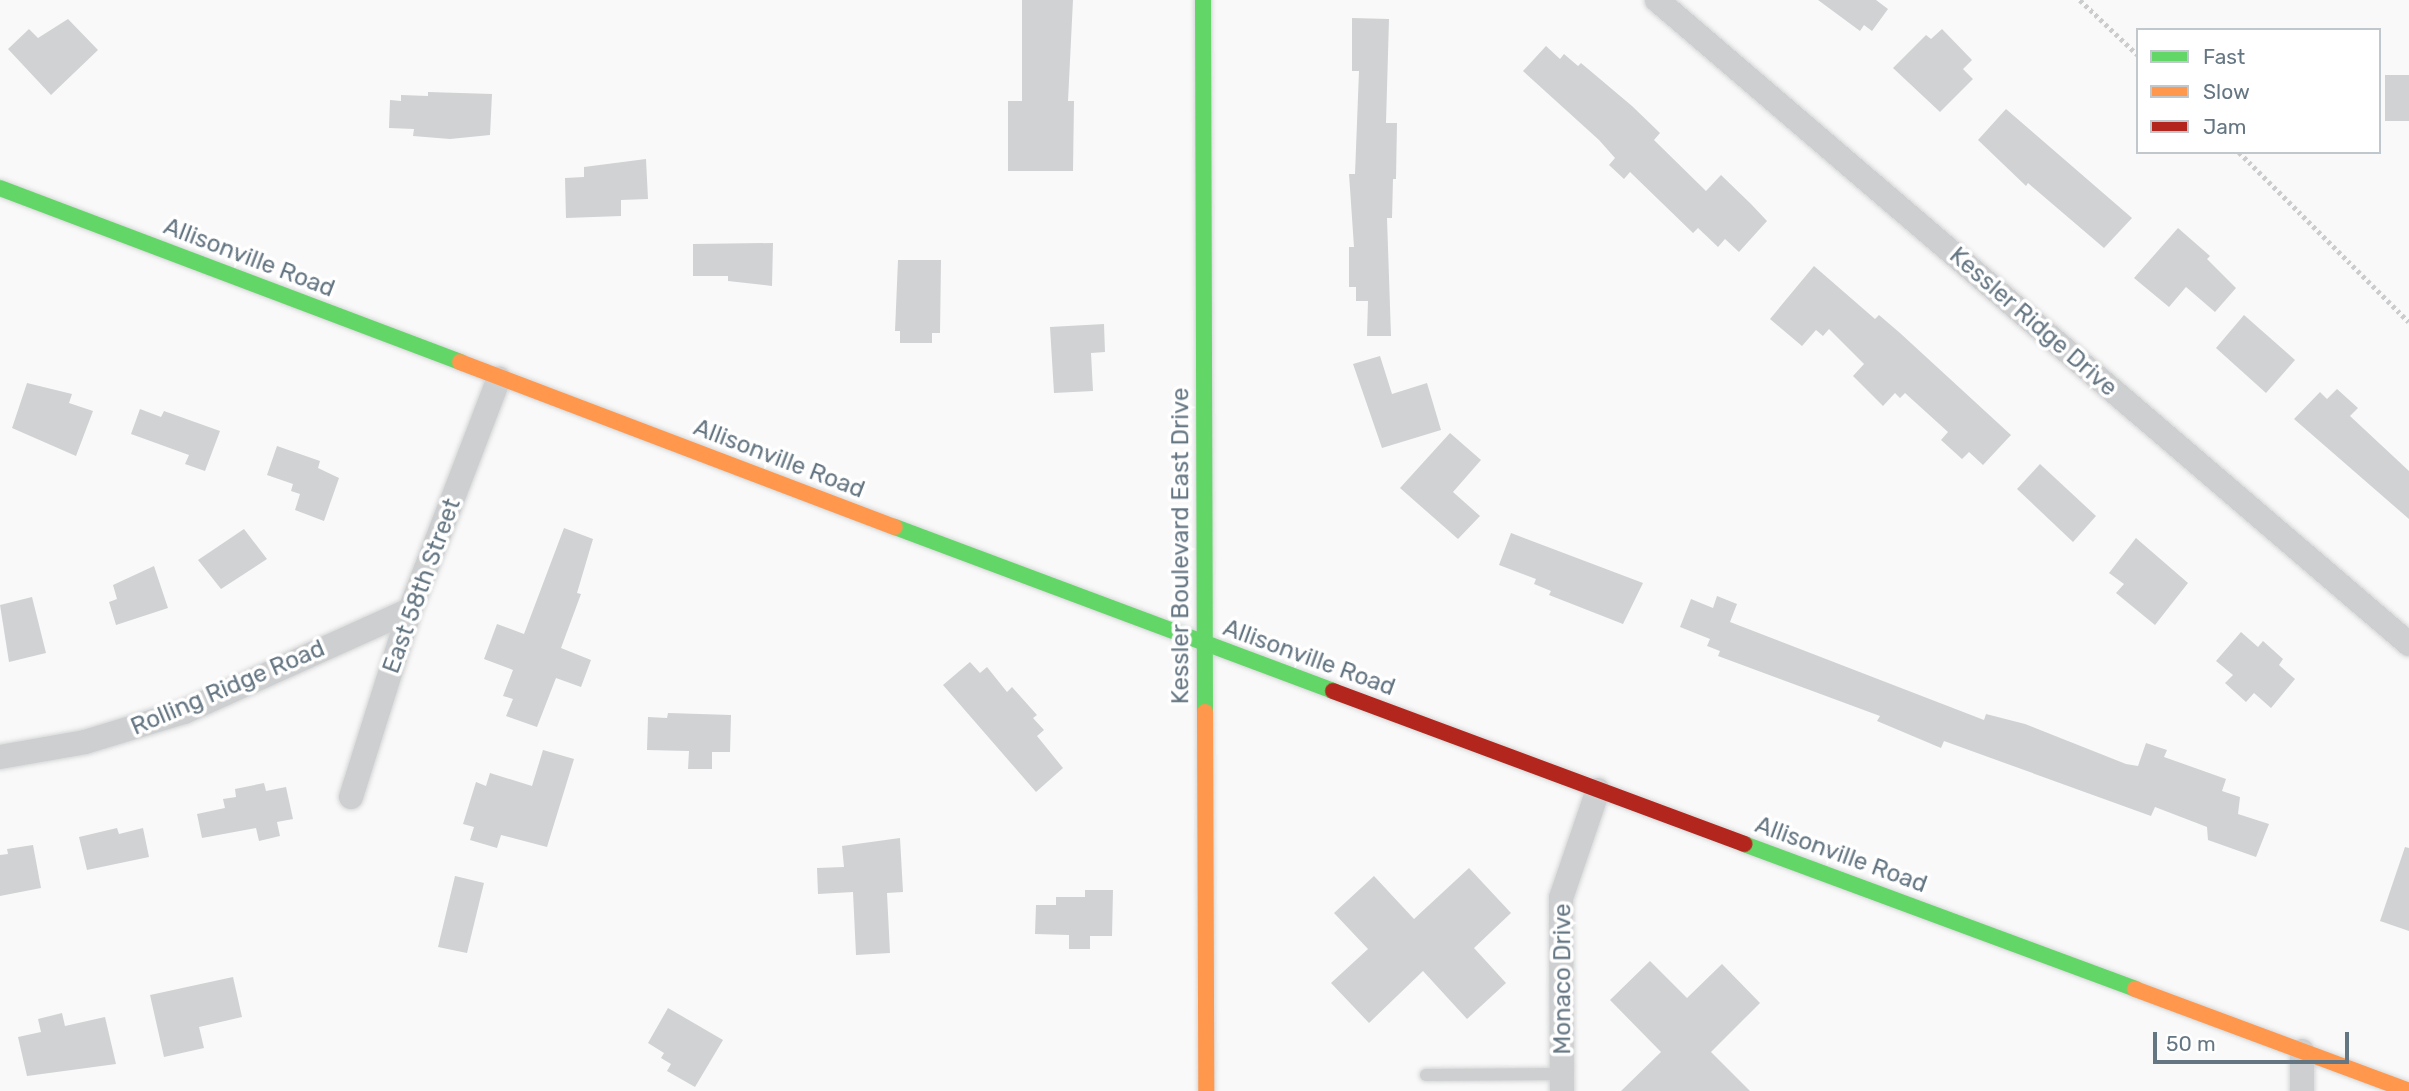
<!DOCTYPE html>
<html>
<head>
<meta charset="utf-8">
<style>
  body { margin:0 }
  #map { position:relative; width:2409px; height:1091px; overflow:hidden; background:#f9f9f9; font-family:Rubik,sans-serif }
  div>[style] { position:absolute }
  .building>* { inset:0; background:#d0d2d3 }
  .path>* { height:4.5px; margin-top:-2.25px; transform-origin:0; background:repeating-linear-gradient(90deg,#cbcccd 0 3.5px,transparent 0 7px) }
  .roads { filter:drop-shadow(0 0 2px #d5d6d7) drop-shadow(0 0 2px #d5d6d7) }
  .lane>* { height:12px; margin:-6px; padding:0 6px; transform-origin:6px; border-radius:6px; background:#cecfd0 }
  .street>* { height:24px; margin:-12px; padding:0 12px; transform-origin:12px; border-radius:12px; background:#cecfd0 }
  .fast>* { height:16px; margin:-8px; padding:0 8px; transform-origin:8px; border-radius:8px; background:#63d668 }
  .slow>* { height:16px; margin:-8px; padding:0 8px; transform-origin:8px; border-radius:8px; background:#ff974d }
  .jam>* { height:16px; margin:-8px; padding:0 8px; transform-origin:8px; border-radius:8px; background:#b3261e }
  span { translate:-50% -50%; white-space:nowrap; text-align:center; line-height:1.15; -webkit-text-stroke:7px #fff; paint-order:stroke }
  .street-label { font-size:24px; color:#657683 }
  .legend { position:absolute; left:2136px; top:28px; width:245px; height:126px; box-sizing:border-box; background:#fff; border:2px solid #c1c8cd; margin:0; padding:9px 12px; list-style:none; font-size:21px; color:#657683 }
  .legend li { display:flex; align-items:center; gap:14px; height:35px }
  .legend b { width:35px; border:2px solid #c1c8cd }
  .scale { position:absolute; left:2153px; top:1032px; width:196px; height:32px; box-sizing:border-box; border:4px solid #657683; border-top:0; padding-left:9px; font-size:21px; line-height:24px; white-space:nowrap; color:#657683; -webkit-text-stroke:5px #fff; paint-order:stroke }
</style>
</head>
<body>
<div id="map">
  <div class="building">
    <i style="clip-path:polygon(1022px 0,1073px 0,1068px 101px,1074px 101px,1073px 171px,1008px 171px,1008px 101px,1022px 101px)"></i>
    <i style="clip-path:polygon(1818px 0,1876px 0,1888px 9px,1872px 31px,1864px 25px,1860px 31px)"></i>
    <i style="clip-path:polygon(1352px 18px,1389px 19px,1386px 123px,1397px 123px,1396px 179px,1393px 179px,1392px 218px,1387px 218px,1391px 336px,1367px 336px,1368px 301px,1356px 301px,1356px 287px,1349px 287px,1349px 247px,1354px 247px,1349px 174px,1355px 174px,1359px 71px,1352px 71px)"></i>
    <i style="clip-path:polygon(68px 19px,98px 50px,51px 95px,8px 49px,29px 29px,38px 38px)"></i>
    <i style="clip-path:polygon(1942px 29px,1972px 60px,1963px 69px,1973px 79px,1940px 112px,1893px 68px,1926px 35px,1931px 39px)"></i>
    <i style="clip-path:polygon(1546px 46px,1560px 59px,1564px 54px,1578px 66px,1581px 63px,1632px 106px,1660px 133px,1654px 140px,1706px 191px,1721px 175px,1751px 204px,1767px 221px,1739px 252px,1725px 239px,1718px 247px,1698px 228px,1693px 233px,1630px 172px,1624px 179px,1609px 165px,1615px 158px,1599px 140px,1523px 71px)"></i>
    <i style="clip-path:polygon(2385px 75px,2409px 75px,2409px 121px,2385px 121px)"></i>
    <i style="clip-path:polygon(428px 92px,492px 94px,490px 135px,450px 139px,413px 136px,414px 129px,389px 128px,390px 100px,401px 101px,401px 95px,428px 96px)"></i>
    <i style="clip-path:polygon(2006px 109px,2132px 218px,2104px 248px,2028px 183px,2026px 186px,1978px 140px)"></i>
    <i style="clip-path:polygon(646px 159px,648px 199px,621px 200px,621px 216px,566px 218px,565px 178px,584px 177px,584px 167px)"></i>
    <i style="clip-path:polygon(2178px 228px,2210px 256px,2207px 259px,2236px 288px,2215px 312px,2186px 287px,2169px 307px,2134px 278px)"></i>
    <i style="clip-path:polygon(773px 243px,772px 286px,728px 281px,728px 276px,693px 276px,693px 244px)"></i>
    <i style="clip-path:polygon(898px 260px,941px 260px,940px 333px,932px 333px,932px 343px,900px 343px,900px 331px,895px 331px)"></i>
    <i style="clip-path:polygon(1814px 266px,1875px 319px,1879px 315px,1900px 333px,2011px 435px,1983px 465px,1969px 452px,1962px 459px,1941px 440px,1948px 432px,1905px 393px,1900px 398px,1895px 393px,1883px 406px,1853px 376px,1864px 364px,1829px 329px,1823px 336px,1816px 330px,1802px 346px,1770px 319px)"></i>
    <i style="clip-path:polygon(2244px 315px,2295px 360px,2266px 393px,2216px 348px)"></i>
    <i style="clip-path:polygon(1104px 324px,1105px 352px,1091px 353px,1093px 391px,1054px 393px,1050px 327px)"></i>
    <i style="clip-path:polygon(1380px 356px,1392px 394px,1427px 383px,1441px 430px,1382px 448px,1353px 364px)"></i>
    <i style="clip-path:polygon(27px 383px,72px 394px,69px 403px,93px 411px,76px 456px,12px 428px)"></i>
    <i style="clip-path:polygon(2337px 389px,2358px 408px,2350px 416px,2409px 471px,2409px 519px,2294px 419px,2320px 392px,2327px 399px)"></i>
    <i style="clip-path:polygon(140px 409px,161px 417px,164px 411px,220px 431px,205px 471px,185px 464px,189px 455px,131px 434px)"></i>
    <i style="clip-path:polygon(1450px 433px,1481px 460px,1453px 492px,1480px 516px,1458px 539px,1400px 488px)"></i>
    <i style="clip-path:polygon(277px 446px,320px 461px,318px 468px,339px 478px,324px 521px,295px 510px,300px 494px,291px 491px,293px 484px,267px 475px)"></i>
    <i style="clip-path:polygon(2040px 464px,2096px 516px,2073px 542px,2017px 489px)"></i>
    <i style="clip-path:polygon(564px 528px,593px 539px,577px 593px,581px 594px,561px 648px,591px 660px,581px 687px,556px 678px,537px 727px,506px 716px,513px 699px,503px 696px,513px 670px,484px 659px,497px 624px,524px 634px)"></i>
    <i style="clip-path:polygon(244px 529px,267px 559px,221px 589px,198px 560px)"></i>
    <i style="clip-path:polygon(1511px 533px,1643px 583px,1623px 624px,1549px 595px,1551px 591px,1534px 584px,1536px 579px,1499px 565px)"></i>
    <i style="clip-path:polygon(2136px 538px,2188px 583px,2155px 625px,2116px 593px,2124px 584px,2109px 573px)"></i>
    <i style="clip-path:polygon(154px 566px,168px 608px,116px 625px,109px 602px,117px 599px,113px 585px)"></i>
    <i style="clip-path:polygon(1717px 596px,1737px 604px,1730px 622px,1984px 720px,1986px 714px,2025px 724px,2126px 764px,2138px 766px,2146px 743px,2167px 750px,2164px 757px,2226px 779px,2222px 791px,2240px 797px,2238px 814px,2269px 824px,2256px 857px,2208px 840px,2207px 827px,2155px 807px,2151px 816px,1944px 741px,1941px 748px,1877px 721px,1880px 716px,1718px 656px,1720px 651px,1707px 646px,1710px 639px,1680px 627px,1691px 599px,1713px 608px)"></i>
    <i style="clip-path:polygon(32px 597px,46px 653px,9px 662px,0 605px)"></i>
    <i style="clip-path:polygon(2241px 632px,2258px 647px,2263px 641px,2283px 659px,2279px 665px,2295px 679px,2271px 708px,2254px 693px,2246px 702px,2225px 683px,2233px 675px,2216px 661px)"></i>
    <i style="clip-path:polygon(970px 662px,980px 673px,987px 667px,1007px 692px,1012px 687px,1037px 715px,1033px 718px,1044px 730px,1037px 736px,1063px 768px,1036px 792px,943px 685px)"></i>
    <i style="clip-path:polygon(668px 713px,731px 715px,730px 752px,712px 752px,712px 769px,688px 769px,689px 751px,647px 750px,648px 717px,667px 718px)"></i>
    <i style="clip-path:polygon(543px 750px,574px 759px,547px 847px,501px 835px,497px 848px,470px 840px,474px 827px,463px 824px,476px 782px,486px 786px,490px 773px,532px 786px)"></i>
    <i style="clip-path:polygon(264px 783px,266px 791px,286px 787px,293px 819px,277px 822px,280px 836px,259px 841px,256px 828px,202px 838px,197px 814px,225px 808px,223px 799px,236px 797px,235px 789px)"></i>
    <i style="clip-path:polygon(117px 828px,119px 834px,143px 828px,149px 857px,87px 870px,79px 837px)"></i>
    <i style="clip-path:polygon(900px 838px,903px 892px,887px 893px,890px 953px,856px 955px,853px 892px,818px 894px,817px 868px,844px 867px,842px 846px)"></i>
    <i style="clip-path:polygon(33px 845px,41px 888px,0 896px,0 855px,8px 854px,7px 849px)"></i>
    <i style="clip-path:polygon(2405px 847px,2409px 848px,2409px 931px,2380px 921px)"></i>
    <i style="clip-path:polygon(1469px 868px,1511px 913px,1474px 948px,1506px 983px,1467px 1019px,1423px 971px,1369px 1023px,1331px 983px,1368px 949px,1334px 913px,1374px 876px,1414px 919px)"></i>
    <i style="clip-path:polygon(455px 876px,484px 883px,467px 953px,438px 947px)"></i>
    <i style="clip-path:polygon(1085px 890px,1113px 890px,1112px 936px,1090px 936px,1090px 949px,1069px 949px,1069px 935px,1035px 934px,1036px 905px,1056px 905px,1056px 897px,1085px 897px)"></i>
    <i style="clip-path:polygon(1650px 961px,1687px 998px,1722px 964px,1760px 1003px,1711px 1052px,1750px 1091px,1621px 1091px,1661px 1052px,1610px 1000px)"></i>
    <i style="clip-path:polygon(233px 977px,242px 1017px,199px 1027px,204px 1048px,164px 1057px,150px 995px)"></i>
    <i style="clip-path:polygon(668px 1008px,723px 1040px,695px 1087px,667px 1071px,671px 1064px,661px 1058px,664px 1053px,648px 1043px)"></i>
    <i style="clip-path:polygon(62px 1013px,65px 1026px,105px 1017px,116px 1064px,27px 1076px,18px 1037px,41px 1032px,38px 1019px)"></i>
  </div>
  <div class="path">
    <i style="left:2080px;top:0;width:80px;rotate:43.5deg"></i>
    <i style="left:2239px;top:152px;width:240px;rotate:45deg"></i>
  </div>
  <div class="roads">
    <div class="lane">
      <i style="left:1426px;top:1075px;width:136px;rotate:-0.4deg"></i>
    </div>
    <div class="street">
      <i style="left:1657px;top:0;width:990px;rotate:40.58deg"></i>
      <i style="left:0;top:757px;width:86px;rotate:-10deg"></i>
      <i style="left:85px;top:742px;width:103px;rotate:-16.9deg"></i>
      <i style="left:184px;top:712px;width:248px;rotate:-24.3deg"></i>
      <i style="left:351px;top:797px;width:196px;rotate:-72.5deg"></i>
      <i style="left:410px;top:610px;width:248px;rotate:-69deg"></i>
      <i style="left:1562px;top:1091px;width:193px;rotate:-90.3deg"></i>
      <i style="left:1561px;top:898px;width:114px;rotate:-71.1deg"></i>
      <i style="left:2302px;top:1091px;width:40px;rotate:-90deg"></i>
    </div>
    <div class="fast">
      <i style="left:1203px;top:0;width:712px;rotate:89.84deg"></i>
      <i style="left:0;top:188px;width:492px;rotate:20.7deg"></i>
      <i style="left:895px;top:527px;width:468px;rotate:20.5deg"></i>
      <i style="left:1744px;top:844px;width:417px;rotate:20.3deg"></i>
    </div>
    <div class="slow">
      <i style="left:460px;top:362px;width:465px;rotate:20.8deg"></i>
      <i style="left:1205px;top:712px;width:379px;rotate:89.8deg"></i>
      <i style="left:2135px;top:989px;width:292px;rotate:20.4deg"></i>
    </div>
    <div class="jam">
      <i style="left:1333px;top:691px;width:439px;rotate:20.4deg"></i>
    </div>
  </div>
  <div class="street-label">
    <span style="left:249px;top:258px;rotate:21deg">Allisonville Road</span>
    <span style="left:2033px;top:322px;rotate:41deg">Kessler Ridge Drive</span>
    <span style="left:779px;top:459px;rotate:21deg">Allisonville Road</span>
    <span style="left:1181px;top:546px;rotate:-90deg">Kessler Boulevard East Drive</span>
    <span style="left:422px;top:586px;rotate:-70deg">East 58th Street</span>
    <span style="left:1309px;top:658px;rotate:20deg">Allisonville Road</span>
    <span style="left:228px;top:688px;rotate:-23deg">Rolling Ridge Road</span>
    <span style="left:1841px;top:855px;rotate:20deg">Allisonville Road</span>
    <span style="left:1563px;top:979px;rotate:-90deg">Monaco Drive</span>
  </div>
  <ul class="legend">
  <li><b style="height:9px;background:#63d668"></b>Fast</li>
  <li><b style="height:9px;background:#ff974d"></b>Slow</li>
  <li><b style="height:9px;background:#b3261e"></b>Jam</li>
  </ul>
  <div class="scale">50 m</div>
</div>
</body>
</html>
